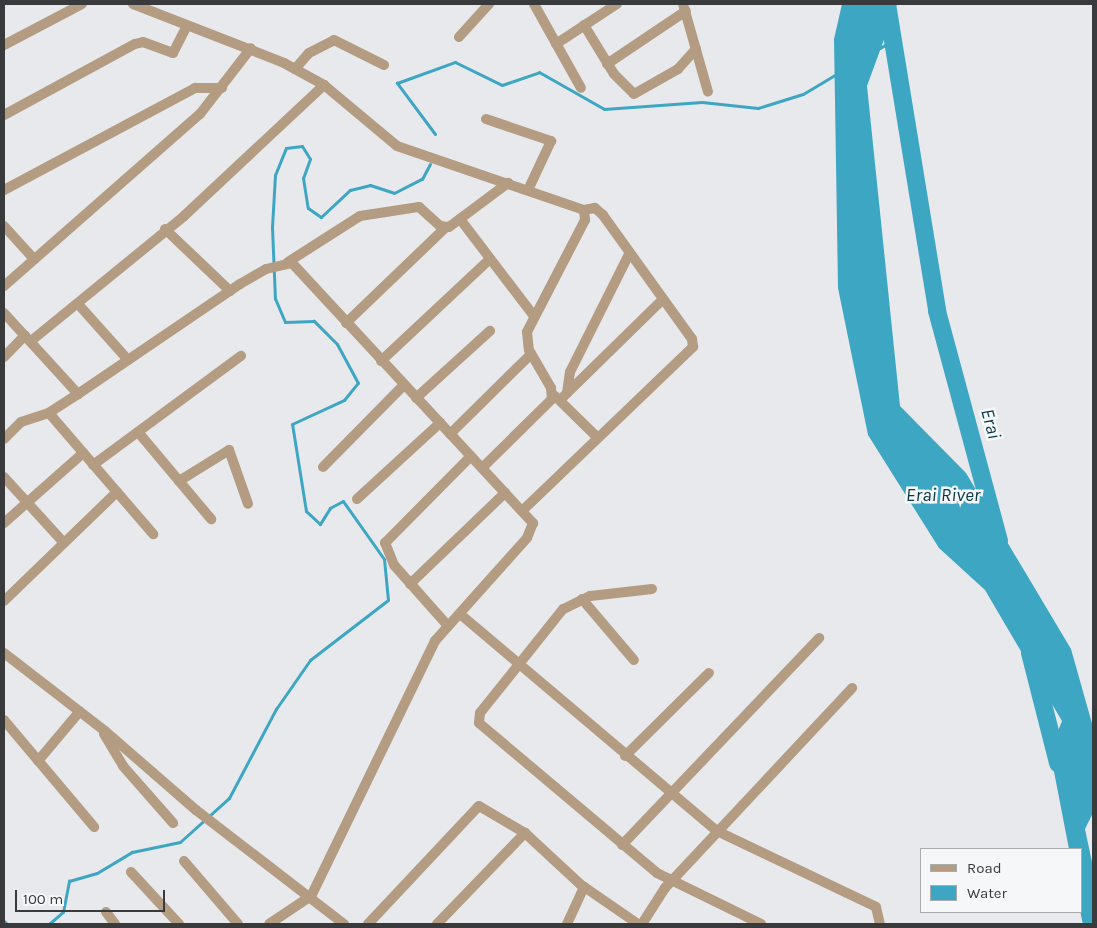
<!DOCTYPE html>
<html>
<head>
<meta charset="utf-8">
<style>
  body { margin:0 }
  #map { position:relative; width:1097px; height:928px; overflow:hidden; background:#e8e9ec; font-family:Karla,sans-serif }
  div>[style] { position:absolute }
  .water>* { inset:0; background:#3da6c3 }
  .stream>* { height:3px; margin:-1.5px; padding:0 1.5px; transform-origin:1.5px; border-radius:1.5px; background:#3da6c3 }
  .river>* { height:18px; margin:-9px; padding:0 9px; transform-origin:9px; border-radius:9px; background:#3da6c3 }
  .minor>* { height:10px; margin:-5px; padding:0 5px; transform-origin:5px; border-radius:5px; background:#b39c81 }
  span { translate:-50% -50%; white-space:nowrap; text-align:center; line-height:1.15; -webkit-text-stroke:5px #f5f7f9; paint-order:stroke }
  .water-label { font-size:19px; color:#073845; font-style:italic }
  .frame { position:absolute; inset:0; border:5px solid #393a3b; pointer-events:none }
  .legend { position:absolute; left:920px; top:848px; width:162px; height:65px; box-sizing:border-box; background:#f5f7f9; border:1px solid #aaabad; margin:0; padding:6px 9px; list-style:none; font-size:15px; color:#393a3b }
  .legend li { display:flex; align-items:center; gap:10px; height:25px }
  .legend b { width:25px; border:1px solid #aaabad }
  .scale { position:absolute; left:15px; top:890px; width:150px; height:22px; box-sizing:border-box; border:2px solid #393a3b; border-top:0; padding-left:6px; font-size:15px; line-height:18px; white-space:nowrap; color:#393a3b; -webkit-text-stroke:4px #f5f7f9; paint-order:stroke }
</style>
</head>
<body>
<div id="map">
  <div class="water">
    <i style="clip-path:polygon(842px 4px,897px 4px,867px 86px,900px 406px,966px 473px,1071px 649px,1093px 727px,1093px 813px,1085px 829px,1093px 867px,1093px 921px,1082px 916px,1081px 849px,1069px 849px,1050px 751px,1062px 721px,985px 590px,939px 548px,868px 435px,838px 288px,834px 39px)"></i>
  </div>
  <div class="stream">
    <i style="left:880px;top:48px;width:15px;rotate:-32deg"></i>
    <i style="left:435px;top:134px;width:64px;rotate:-126.7deg"></i>
    <i style="left:397px;top:83px;width:62px;rotate:-19.9deg"></i>
    <i style="left:455px;top:62px;width:52px;rotate:26.1deg"></i>
    <i style="left:502px;top:85px;width:39px;rotate:-19deg"></i>
    <i style="left:539px;top:72px;width:75px;rotate:29.6deg"></i>
    <i style="left:604px;top:109px;width:98px;rotate:-4.1deg"></i>
    <i style="left:702px;top:102px;width:56px;rotate:6.1deg"></i>
    <i style="left:758px;top:108px;width:47px;rotate:-17.3deg"></i>
    <i style="left:803px;top:94px;width:39px;rotate:-31deg"></i>
    <i style="left:4px;top:921px;width:4px;rotate:45deg"></i>
    <i style="left:49px;top:924px;width:18px;rotate:-41deg"></i>
    <i style="left:63px;top:912px;width:32px;rotate:-79deg"></i>
    <i style="left:69px;top:881px;width:29px;rotate:-16deg"></i>
    <i style="left:97px;top:873px;width:41px;rotate:-31deg"></i>
    <i style="left:132px;top:852px;width:49px;rotate:-11.8deg"></i>
    <i style="left:180px;top:842px;width:66px;rotate:-41.9deg"></i>
    <i style="left:229px;top:798px;width:101px;rotate:-62.2deg"></i>
    <i style="left:276px;top:709px;width:60px;rotate:-55.2deg"></i>
    <i style="left:310px;top:660px;width:98px;rotate:-37.6deg"></i>
    <i style="left:388px;top:600px;width:41px;rotate:-95.6deg"></i>
    <i style="left:384px;top:559px;width:71px;rotate:-125.3deg"></i>
    <i style="left:343px;top:501px;width:15px;rotate:152deg"></i>
    <i style="left:330px;top:508px;width:19px;rotate:122deg"></i>
    <i style="left:320px;top:524px;width:19px;rotate:-137deg"></i>
    <i style="left:306px;top:511px;width:88px;rotate:-99.1deg"></i>
    <i style="left:292px;top:424px;width:57px;rotate:-24.8deg"></i>
    <i style="left:344px;top:400px;width:22px;rotate:-51deg"></i>
    <i style="left:358px;top:383px;width:44px;rotate:-118.3deg"></i>
    <i style="left:337px;top:344px;width:33px;rotate:-135deg"></i>
    <i style="left:314px;top:321px;width:29px;rotate:178deg"></i>
    <i style="left:285px;top:322px;width:25px;rotate:-113deg"></i>
    <i style="left:275px;top:299px;width:72px;rotate:-92.4deg"></i>
    <i style="left:272px;top:227px;width:52px;rotate:-86.7deg"></i>
    <i style="left:275px;top:175px;width:29px;rotate:-68deg"></i>
    <i style="left:286px;top:148px;width:16px;rotate:-7deg"></i>
    <i style="left:302px;top:146px;width:15px;rotate:58deg"></i>
    <i style="left:310px;top:159px;width:20px;rotate:110deg"></i>
    <i style="left:303px;top:178px;width:30px;rotate:81deg"></i>
    <i style="left:308px;top:208px;width:16px;rotate:35deg"></i>
    <i style="left:321px;top:217px;width:40px;rotate:-43deg"></i>
    <i style="left:350px;top:190px;width:21px;rotate:-14deg"></i>
    <i style="left:370px;top:185px;width:25px;rotate:18deg"></i>
    <i style="left:394px;top:193px;width:31px;rotate:-27deg"></i>
    <i style="left:422px;top:179px;width:17px;rotate:-62deg"></i>
  </div>
  <div class="river">
    <i style="left:887px;top:4px;width:311px;rotate:80.7deg"></i>
    <i style="left:937px;top:311px;width:238px;rotate:74.9deg"></i>
    <i style="left:1030px;top:653px;width:114px;rotate:75.7deg"></i>
    <i style="left:1081px;top:869px;width:56px;rotate:78.7deg"></i>
  </div>
  <div class="minor">
    <i style="left:133px;top:4px;width:162px;rotate:21.3deg"></i>
    <i style="left:284px;top:63px;width:46px;rotate:28.8deg"></i>
    <i style="left:324px;top:85px;width:95px;rotate:39.9deg"></i>
    <i style="left:397px;top:146px;width:198px;rotate:18.9deg"></i>
    <i style="left:584px;top:210px;width:10px;rotate:84deg"></i>
    <i style="left:585px;top:220px;width:126px;rotate:117.4deg"></i>
    <i style="left:527px;top:332px;width:18px;rotate:84deg"></i>
    <i style="left:529px;top:350px;width:44px;rotate:59.9deg"></i>
    <i style="left:551px;top:388px;width:11px;rotate:85deg"></i>
    <i style="left:552px;top:399px;width:98px;rotate:135.4deg"></i>
    <i style="left:534px;top:4px;width:96px;rotate:60.8deg"></i>
    <i style="left:683px;top:4px;width:91px;rotate:74.1deg"></i>
    <i style="left:584px;top:25px;width:57px;rotate:58.5deg"></i>
    <i style="left:614px;top:74px;width:28px;rotate:45deg"></i>
    <i style="left:634px;top:94px;width:51px;rotate:-29.6deg"></i>
    <i style="left:678px;top:69px;width:27px;rotate:-48deg"></i>
    <i style="left:459px;top:37px;width:45px;rotate:-47.7deg"></i>
    <i style="left:556px;top:44px;width:73px;rotate:-33.3deg"></i>
    <i style="left:4px;top:45px;width:88px;rotate:-27.7deg"></i>
    <i style="left:607px;top:64px;width:95px;rotate:-33.9deg"></i>
    <i style="left:295px;top:69px;width:21px;rotate:-49deg"></i>
    <i style="left:309px;top:53px;width:28px;rotate:-27deg"></i>
    <i style="left:334px;top:40px;width:56px;rotate:26.6deg"></i>
    <i style="left:4px;top:115px;width:149px;rotate:-28.5deg"></i>
    <i style="left:135px;top:44px;width:8px;rotate:-14deg"></i>
    <i style="left:143px;top:42px;width:32px;rotate:20deg"></i>
    <i style="left:173px;top:53px;width:29px;rotate:-63deg"></i>
    <i style="left:486px;top:119px;width:69px;rotate:18.7deg"></i>
    <i style="left:551px;top:141px;width:54px;rotate:115.1deg"></i>
    <i style="left:4px;top:190px;width:217px;rotate:-28.1deg"></i>
    <i style="left:195px;top:88px;width:27px"></i>
    <i style="left:460px;top:219px;width:122px;rotate:52.7deg"></i>
    <i style="left:4px;top:226px;width:45px;rotate:47.7deg"></i>
    <i style="left:165px;top:229px;width:90px;rotate:43.6deg"></i>
    <i style="left:288px;top:262px;width:85px;rotate:-32.6deg"></i>
    <i style="left:360px;top:216px;width:60px;rotate:-8.7deg"></i>
    <i style="left:419px;top:207px;width:28px;rotate:42deg"></i>
    <i style="left:440px;top:226px;width:9px;rotate:6deg"></i>
    <i style="left:449px;top:227px;width:74px;rotate:-36.7deg"></i>
    <i style="left:4px;top:286px;width:261px;rotate:-41.3deg"></i>
    <i style="left:200px;top:114px;width:83px;rotate:-52.3deg"></i>
    <i style="left:78px;top:304px;width:75px;rotate:48.2deg"></i>
    <i style="left:4px;top:313px;width:110px;rotate:47.6deg"></i>
    <i style="left:78px;top:394px;width:35px;rotate:147deg"></i>
    <i style="left:49px;top:413px;width:160px;rotate:49.3deg"></i>
    <i style="left:346px;top:323px;width:137px;rotate:-43.8deg"></i>
    <i style="left:31px;top:341px;width:198px;rotate:-39.2deg"></i>
    <i style="left:184px;top:216px;width:192px;rotate:-43.1deg"></i>
    <i style="left:4px;top:357px;width:30px;rotate:-46deg"></i>
    <i style="left:381px;top:361px;width:149px;rotate:-43.1deg"></i>
    <i style="left:567px;top:393px;width:21px;rotate:-82deg"></i>
    <i style="left:570px;top:372px;width:132px;rotate:-63.4deg"></i>
    <i style="left:78px;top:394px;width:196px;rotate:-34.2deg"></i>
    <i style="left:240px;top:284px;width:30px;rotate:-30deg"></i>
    <i style="left:266px;top:269px;width:27px;rotate:-13deg"></i>
    <i style="left:292px;top:263px;width:355px;rotate:47.2deg"></i>
    <i style="left:533px;top:523px;width:16px;rotate:112deg"></i>
    <i style="left:527px;top:538px;width:138px;rotate:131.8deg"></i>
    <i style="left:435px;top:641px;width:284px;rotate:115.9deg"></i>
    <i style="left:311px;top:896px;width:50px;rotate:146.3deg"></i>
    <i style="left:555px;top:396px;width:57px;rotate:44.3deg"></i>
    <i style="left:416px;top:398px;width:100px;rotate:-42.2deg"></i>
    <i style="left:560px;top:400px;width:144px;rotate:-44.4deg"></i>
    <i style="left:138px;top:432px;width:114px;rotate:50deg"></i>
    <i style="left:450px;top:434px;width:114px;rotate:-44.6deg"></i>
    <i style="left:4px;top:439px;width:24px;rotate:-45deg"></i>
    <i style="left:21px;top:422px;width:29px;rotate:-18deg"></i>
    <i style="left:93px;top:465px;width:184px;rotate:-36.4deg"></i>
    <i style="left:323px;top:467px;width:115px;rotate:-45.4deg"></i>
    <i style="left:4px;top:477px;width:89px;rotate:47.7deg"></i>
    <i style="left:179px;top:481px;width:59px;rotate:-31.8deg"></i>
    <i style="left:229px;top:450px;width:57px;rotate:70.6deg"></i>
    <i style="left:357px;top:499px;width:113px;rotate:-42.5deg"></i>
    <i style="left:523px;top:510px;width:236px;rotate:-43.8deg"></i>
    <i style="left:693px;top:347px;width:8px;rotate:-97deg"></i>
    <i style="left:692px;top:339px;width:153px;rotate:-125.7deg"></i>
    <i style="left:603px;top:215px;width:11px;rotate:-139deg"></i>
    <i style="left:595px;top:208px;width:11px;rotate:170deg"></i>
    <i style="left:4px;top:523px;width:106px;rotate:-41.5deg"></i>
    <i style="left:410px;top:584px;width:132px;rotate:-43.8deg"></i>
    <i style="left:652px;top:589px;width:62px;rotate:173.6deg"></i>
    <i style="left:590px;top:596px;width:30px;rotate:154deg"></i>
    <i style="left:563px;top:609px;width:133px;rotate:128.6deg"></i>
    <i style="left:480px;top:713px;width:10px;rotate:96deg"></i>
    <i style="left:479px;top:723px;width:233px;rotate:40.1deg"></i>
    <i style="left:657px;top:873px;width:116px;rotate:26.1deg"></i>
    <i style="left:582px;top:599px;width:80px;rotate:49.6deg"></i>
    <i style="left:4px;top:601px;width:157px;rotate:-44deg"></i>
    <i style="left:460px;top:614px;width:336px;rotate:40.2deg"></i>
    <i style="left:717px;top:831px;width:176px;rotate:25.5deg"></i>
    <i style="left:876px;top:907px;width:17px;rotate:77deg"></i>
    <i style="left:448px;top:626px;width:81px;rotate:-131.5deg"></i>
    <i style="left:394px;top:565px;width:24px;rotate:-112deg"></i>
    <i style="left:385px;top:543px;width:122px;rotate:-45.3deg"></i>
    <i style="left:4px;top:653px;width:128px;rotate:37.7deg"></i>
    <i style="left:105px;top:731px;width:121px;rotate:41deg"></i>
    <i style="left:196px;top:810px;width:187px;rotate:37.6deg"></i>
    <i style="left:4px;top:720px;width:140px;rotate:49.9deg"></i>
    <i style="left:104px;top:734px;width:37px;rotate:59deg"></i>
    <i style="left:123px;top:766px;width:76px;rotate:48.7deg"></i>
    <i style="left:625px;top:756px;width:118px;rotate:-44.7deg"></i>
    <i style="left:38px;top:761px;width:65px;rotate:-50deg"></i>
    <i style="left:622px;top:845px;width:286px;rotate:-46.4deg"></i>
    <i style="left:184px;top:861px;width:83px;rotate:49.4deg"></i>
    <i style="left:131px;top:872px;width:71px;rotate:47.3deg"></i>
    <i style="left:106px;top:912px;width:15px;rotate:53deg"></i>
    <i style="left:368px;top:924px;width:162px;rotate:-46.8deg"></i>
    <i style="left:479px;top:806px;width:53px;rotate:30.4deg"></i>
    <i style="left:525px;top:833px;width:75px;rotate:42.8deg"></i>
    <i style="left:580px;top:884px;width:70px;rotate:34.6deg"></i>
    <i style="left:437px;top:924px;width:127px;rotate:-46deg"></i>
    <i style="left:567px;top:924px;width:41px;rotate:-65.3deg"></i>
    <i style="left:642px;top:924px;width:43px;rotate:-57.4deg"></i>
    <i style="left:665px;top:888px;width:274px;rotate:-46.9deg"></i>
  </div>
  <div class="water-label">
    <span style="left:990px;top:424px;rotate:75deg">Erai</span>
    <span style="left:943px;top:496px">Erai River</span>
  </div>
  <div class="frame"></div>
  <ul class="legend">
  <li><b style="height:6px;background:#b39c81"></b>Road</li>
  <li><b style="height:14px;background:#3da6c3"></b>Water</li>
  </ul>
  <div class="scale">100 m</div>
</div>
</body>
</html>
